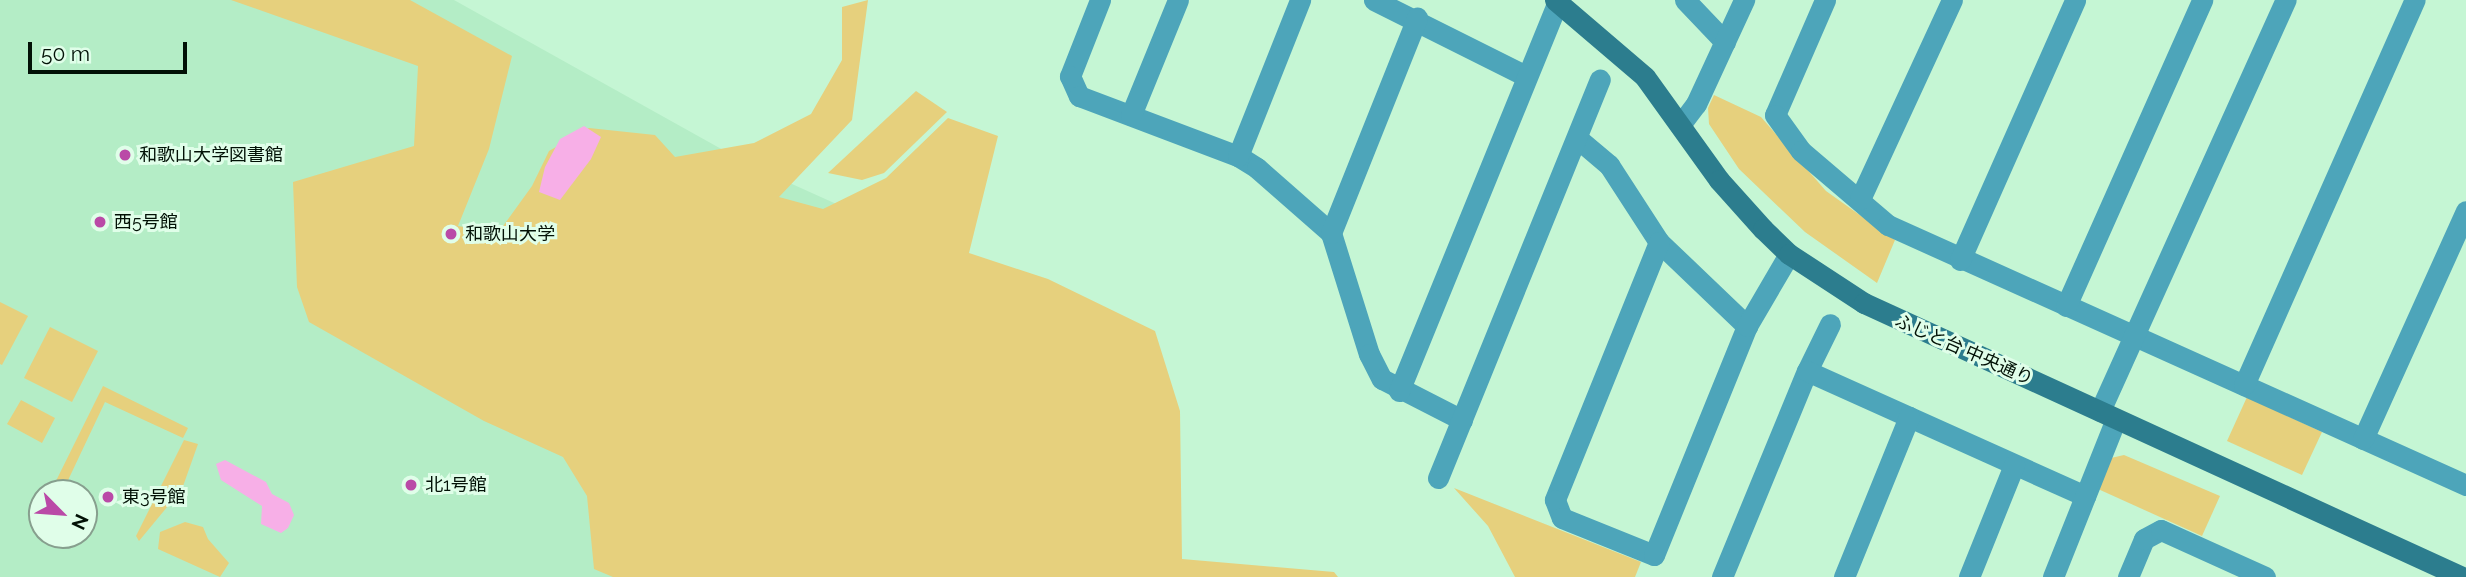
<!DOCTYPE html>
<html>
<head>
<meta charset="utf-8">
<style>
  body { margin:0 }
  #map { position:relative; width:2466px; height:577px; overflow:hidden; background:#c5f6d4; font-family:Raleway,"Noto Sans JP",sans-serif }
  div>[style] { position:absolute }
  .built>* { inset:0; background:#b4edc6 }
  .green>* { inset:0; background:#e6d07d }
  .water>* { inset:0; background:#f7afe7 }
  .street>* { height:21px; margin:-10.5px; padding:0 10.5px; transform-origin:10.5px; border-radius:10.5px; background:#4da5ba }
  .secondary>* { height:21px; margin:-10.5px; padding:0 10.5px; transform-origin:10.5px; border-radius:10.5px; background:#2c7d8e }
  .dots>* { width:19px; height:19px; translate:-50% -50%; box-sizing:border-box; border:4px solid #e0fee9; border-radius:50% }
  span { translate:-50% -50%; white-space:nowrap; text-align:center; line-height:1.15; -webkit-text-stroke:6px #e0fee9; paint-order:stroke }
  .poi-label { font-size:18px; color:#021106 }
  .left { translate:0 -50%; text-align:left }
  .street-label { font-size:18px; color:#021106 }
  .north { position:absolute; left:28px; top:479px; width:70px; height:70px; box-sizing:border-box; background:#e0fee9; border:2px solid #879f8e; border-radius:50%; rotate:115deg; font-size:19px; font-weight:700; line-height:28px; text-align:center; color:#021106 }
  .north::after { content:''; display:block; margin:auto; width:24px; height:32px; background:#ba4aa7; clip-path:polygon(50% 0,100% 100%,50% 72%,0 100%) }
  .scale { position:absolute; left:28px; top:42px; width:159px; height:32px; box-sizing:border-box; border:4px solid #021106; border-top:0; padding-left:9px; font-size:21px; line-height:24px; white-space:nowrap; color:#021106; -webkit-text-stroke:5px #e0fee9; paint-order:stroke }
</style>
</head>
<body>
<div id="map">
  <div class="built">
    <i style="clip-path:polygon(evenodd,0 0,454px 0,750px 165px,1056px 303px,1147px 577px,0 577px,0 0,42px 493px,84px 493px,84px 535px,42px 535px,42px 493px)"></i>
  </div>
  <div class="green">
    <i style="clip-path:polygon(231px 0,410px 0,512px 56px,489px 149px,458px 226px,498px 233px,532px 186px,549px 151px,589px 128px,655px 135px,675px 157px,754px 143px,811px 114px,842px 60px,842px 7px,868px 0,852px 120px,779px 197px,823px 209px,886px 178px,948px 118px,998px 136px,969px 253px,1048px 279px,1155px 331px,1180px 411px,1182px 559px,1334px 572px,1338px 577px,613px 577px,594px 569px,587px 496px,563px 457px,484px 421px,309px 322px,297px 287px,293px 182px,414px 146px,418px 66px)"></i>
    <i style="clip-path:polygon(916px 91px,947px 112px,884px 173px,862px 180px,828px 173px)"></i>
    <i style="clip-path:polygon(1714px 95px,1761px 117px,1826px 191px,1895px 240px,1877px 283px,1805px 232px,1739px 169px,1709px 124px,1708px 108px)"></i>
    <i style="clip-path:polygon(0 302px,28px 316px,2px 365px,0 364px)"></i>
    <i style="clip-path:polygon(50px 327px,98px 351px,72px 402px,24px 378px)"></i>
    <i style="clip-path:polygon(103px 386px,188px 428px,183px 438px,105px 402px,62px 493px,50px 493px)"></i>
    <i style="clip-path:polygon(2247px 397px,2322px 432px,2302px 475px,2227px 441px)"></i>
    <i style="clip-path:polygon(21px 400px,55px 418px,42px 443px,7px 424px)"></i>
    <i style="clip-path:polygon(184px 440px,198px 444px,182px 489px,139px 541px,136px 536px)"></i>
    <i style="clip-path:polygon(2124px 455px,2220px 496px,2202px 536px,2098px 489px,2111px 458px)"></i>
    <i style="clip-path:polygon(1454px 488px,1641px 562px,1635px 577px,1515px 577px,1488px 526px)"></i>
    <i style="clip-path:polygon(185px 522px,203px 527px,208px 539px,229px 563px,220px 577px,158px 549px,160px 532px)"></i>
  </div>
  <div class="water">
    <i style="clip-path:polygon(584px 126px,601px 137px,591px 159px,560px 200px,539px 192px,545px 167px,560px 139px)"></i>
    <i style="clip-path:polygon(225px 460px,266px 482px,272px 494px,289px 503px,294px 515px,288px 528px,281px 533px,261px 524px,262px 506px,221px 480px,216px 464px)"></i>
  </div>
  <div class="street">
    <i style="left:1100px;top:0;width:82px;rotate:111.5deg"></i>
    <i style="left:1070px;top:76px;width:22px;rotate:66deg"></i>
    <i style="left:1079px;top:96px;width:170px;rotate:20.7deg"></i>
    <i style="left:1238px;top:156px;width:22px;rotate:32deg"></i>
    <i style="left:1257px;top:168px;width:98px;rotate:41.3deg"></i>
    <i style="left:1331px;top:233px;width:127px;rotate:72.6deg"></i>
    <i style="left:1369px;top:354px;width:28px;rotate:63deg"></i>
    <i style="left:1382px;top:379px;width:90px;rotate:27.1deg"></i>
    <i style="left:1374px;top:0;width:170px;rotate:26.6deg"></i>
    <i style="left:1685px;top:0;width:58px;rotate:46.4deg"></i>
    <i style="left:1825px;top:0;width:125px;rotate:113.5deg"></i>
    <i style="left:1775px;top:115px;width:44px;rotate:54.2deg"></i>
    <i style="left:1801px;top:151px;width:114px;rotate:40.4deg"></i>
    <i style="left:1888px;top:225px;width:634px;rotate:24.22deg"></i>
    <i style="left:1131px;top:115px;width:124px;rotate:-67.8deg"></i>
    <i style="left:1680px;top:125px;width:26px;rotate:-53deg"></i>
    <i style="left:1696px;top:104px;width:115px;rotate:-65.2deg"></i>
    <i style="left:1577px;top:138px;width:42px;rotate:40.2deg"></i>
    <i style="left:1609px;top:165px;width:92px;rotate:57deg"></i>
    <i style="left:1659px;top:242px;width:122px;rotate:43.7deg"></i>
    <i style="left:1238px;top:156px;width:168px;rotate:-68.3deg"></i>
    <i style="left:1860px;top:199px;width:219px;rotate:-65.2deg"></i>
    <i style="left:1331px;top:233px;width:232px;rotate:-68.2deg"></i>
    <i style="left:1659px;top:242px;width:278px;rotate:112deg"></i>
    <i style="left:1555px;top:500px;width:19px;rotate:69deg"></i>
    <i style="left:1562px;top:518px;width:99px;rotate:21.9deg"></i>
    <i style="left:1654px;top:555px;width:247px;rotate:-67.9deg"></i>
    <i style="left:1747px;top:326px;width:83px;rotate:-59.7deg"></i>
    <i style="left:1960px;top:260px;width:284px;rotate:-66.1deg"></i>
    <i style="left:2066px;top:306px;width:335px;rotate:-66deg"></i>
    <i style="left:1807px;top:371px;width:52px;rotate:-63.9deg"></i>
    <i style="left:2244px;top:385px;width:421px;rotate:-66.1deg"></i>
    <i style="left:1399px;top:391px;width:420px;rotate:-67.8deg"></i>
    <i style="left:2100px;top:411px;width:451px;rotate:-65.7deg"></i>
    <i style="left:2363px;top:439px;width:250px;rotate:-65.7deg"></i>
    <i style="left:1438px;top:478px;width:430px;rotate:-67.9deg"></i>
    <i style="left:1722px;top:577px;width:223px;rotate:-67.6deg"></i>
    <i style="left:1807px;top:371px;width:305px;rotate:24.2deg"></i>
    <i style="left:1844px;top:577px;width:173px;rotate:-67.9deg"></i>
    <i style="left:1969px;top:577px;width:121px;rotate:-68.1deg"></i>
    <i style="left:2053px;top:577px;width:170px;rotate:-68.3deg"></i>
    <i style="left:2128px;top:577px;width:41px;rotate:-67.2deg"></i>
    <i style="left:2144px;top:539px;width:19px;rotate:-28deg"></i>
    <i style="left:2161px;top:530px;width:114px;rotate:24.3deg"></i>
  </div>
  <div class="secondary">
    <i style="left:1555px;top:0;width:118px;rotate:40.5deg"></i>
    <i style="left:1645px;top:77px;width:127px;rotate:54.3deg"></i>
    <i style="left:1719px;top:180px;width:66px;rotate:48.1deg"></i>
    <i style="left:1763px;top:229px;width:36px;rotate:44deg"></i>
    <i style="left:1789px;top:254px;width:90px;rotate:33.2deg"></i>
    <i style="left:1864px;top:303px;width:658px;rotate:24.62deg"></i>
  </div>
  <div class="dots">
    <i style="left:125px;top:155px;background:#ba4aa7"></i>
    <i style="left:100px;top:222px;background:#ba4aa7"></i>
    <i style="left:451px;top:234px;background:#ba4aa7"></i>
    <i style="left:411px;top:485px;background:#ba4aa7"></i>
    <i style="left:108px;top:497px;background:#ba4aa7"></i>
  </div>
  <div class="poi-label">
    <span class="left" style="left:139px;top:155px">和歌山大学図書館</span>
    <span class="left" style="left:114px;top:222px">西5号館</span>
    <span class="left" style="left:465px;top:234px">和歌山大学</span>
    <span class="left" style="left:425px;top:485px">北1号館</span>
    <span class="left" style="left:122px;top:497px">東3号館</span>
  </div>
  <div class="street-label">
    <span style="left:1964px;top:350px;rotate:24deg">ふじと台 中央通り</span>
  </div>
  <div class="north">N</div>
  <div class="scale">50 m</div>
</div>
</body>
</html>
